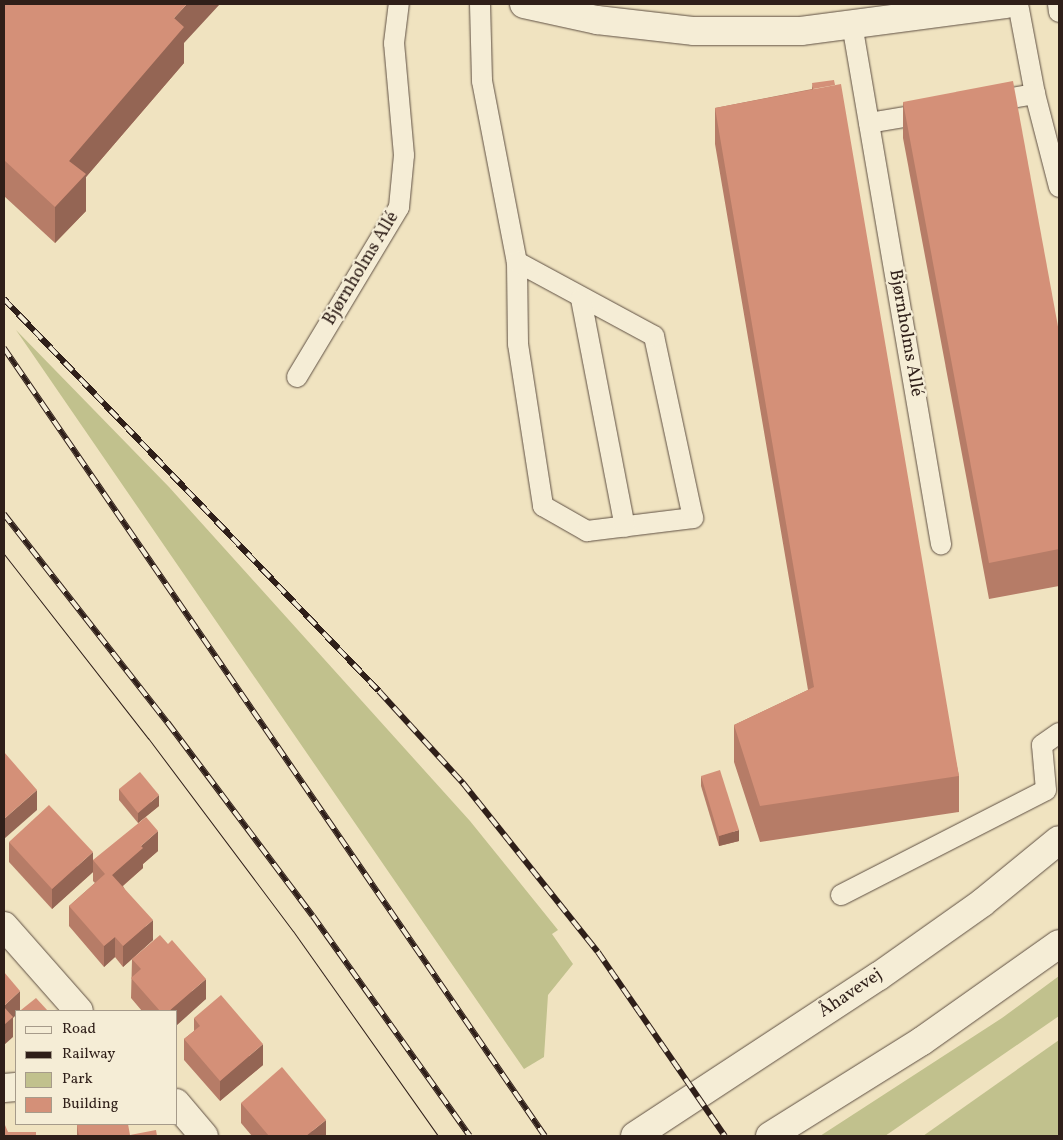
<!DOCTYPE html>
<html>
<head>
<meta charset="utf-8">
<style>
  body { margin:0 }
  #map { position:relative; width:1063px; height:1140px; overflow:hidden; background:#f0e3c0; font-family:Vollkorn,serif }
  div>[style] { position:absolute }
  .green>* { inset:0; background:#c1c18d }
  .roads { filter:drop-shadow(0 0 1px #5f5043) drop-shadow(0 0 1px #5f5043) }
  .lane>* { height:20px; margin:-10px; padding:0 10px; transform-origin:10px; border-radius:10px; background:#f5edd6 }
  .street>* { height:28px; margin:-14px; padding:0 14px; transform-origin:14px; border-radius:14px; background:#f5edd6 }
  .secondary>* { height:28px; margin:-14px; padding:0 14px; transform-origin:14px; border-radius:14px; background:#f5edd6 }
  .tram>* { height:1px; margin:-0.5px; padding:0 0.5px; transform-origin:0.5px; border-radius:0.5px; background:#2f1f19 }
  .rail>* { height:5.5px; margin-top:-2.75px; transform-origin:0; background:repeating-linear-gradient(90deg,#f5edd6 0 11px,#2f1f19 0 22px); box-sizing:border-box; border-block:1px solid #2f1f19 }
  .wall>* { inset:0; background:#b67c67 }
  .shaded-wall>* { inset:0; background:#946554 }
  .building>* { inset:0; background:#d49078 }
  span { translate:-50% -50%; white-space:nowrap; text-align:center; line-height:1.15; -webkit-text-stroke:4.5px #f5edd6; paint-order:stroke }
  .street-label { font-size:18px; color:#2f1f19 }
  .frame { position:absolute; inset:0; border:5px solid #2f1f19; pointer-events:none }
  .legend { position:absolute; left:15px; top:1010px; width:162px; height:115px; box-sizing:border-box; background:#f5edd6; border:1px solid #a69b8a; margin:0; padding:6px 9px; list-style:none; font-size:15px; color:#2f1f19 }
  .legend li { display:flex; align-items:center; gap:10px; height:25px }
  .legend b { width:25px; border:1px solid #a69b8a }
</style>
</head>
<body>
<div id="map">
  <div class="green">
    <i style="clip-path:polygon(16px 330px,169px 487px,470px 821px,558px 930px,552px 934px,573px 964px,548px 995px,544px 1057px,524px 1069px)"></i>
    <i style="clip-path:polygon(1059px 976px,1059px 1016px,885px 1136px,820px 1136px,1002px 1018px)"></i>
    <i style="clip-path:polygon(1059px 1040px,1059px 1136px,923px 1136px)"></i>
  </div>
  <div class="roads">
    <div class="lane">
      <i style="left:480px;top:4px;width:77px;rotate:88.5deg"></i>
      <i style="left:482px;top:81px;width:184px;rotate:79.1deg"></i>
      <i style="left:517px;top:262px;width:82px;rotate:89.3deg"></i>
      <i style="left:518px;top:344px;width:164px;rotate:81.2deg"></i>
      <i style="left:543px;top:506px;width:51px;rotate:29.6deg"></i>
      <i style="left:587px;top:531px;width:107px;rotate:-7deg"></i>
      <i style="left:693px;top:518px;width:186px;rotate:-102.1deg"></i>
      <i style="left:654px;top:336px;width:156px;rotate:-151.6deg"></i>
      <i style="left:1018px;top:4px;width:92px;rotate:79.3deg"></i>
      <i style="left:1035px;top:94px;width:96px;rotate:75.5deg"></i>
      <i style="left:1058px;top:4px;width:8px;rotate:83deg"></i>
      <i style="left:852px;top:24px;width:528px;rotate:80.29deg"></i>
      <i style="left:989px;top:102px;width:47px;rotate:-9.9deg"></i>
      <i style="left:869px;top:123px;width:60px;rotate:-9.6deg"></i>
      <i style="left:581px;top:299px;width:232px;rotate:79.1deg"></i>
      <i style="left:297px;top:377px;width:198px;rotate:-59deg"></i>
      <i style="left:399px;top:207px;width:52px;rotate:-84.5deg"></i>
      <i style="left:404px;top:155px;width:112px;rotate:-95.1deg"></i>
      <i style="left:394px;top:43px;width:39px;rotate:-83deg"></i>
      <i style="left:841px;top:895px;width:230px;rotate:-27.1deg"></i>
      <i style="left:1046px;top:790px;width:45px;rotate:-95.1deg"></i>
      <i style="left:1042px;top:745px;width:21px;rotate:-35deg"></i>
    </div>
    <div class="street">
      <i style="left:524px;top:4px;width:75px;rotate:12.4deg"></i>
      <i style="left:597px;top:20px;width:98px;rotate:6.5deg"></i>
      <i style="left:694px;top:31px;width:107px"></i>
      <i style="left:801px;top:31px;width:206px;rotate:-7.5deg"></i>
      <i style="left:4px;top:926px;width:113px;rotate:48.6deg"></i>
      <i style="left:4px;top:1088px;width:12px;rotate:-5deg"></i>
      <i style="left:176px;top:1103px;width:43px;rotate:49.7deg"></i>
    </div>
    <div class="secondary">
      <i style="left:635px;top:1136px;width:292px;rotate:-33.3deg"></i>
      <i style="left:879px;top:976px;width:126px;rotate:-35.3deg"></i>
      <i style="left:982px;top:903px;width:99px;rotate:-39.3deg"></i>
      <i style="left:770px;top:1136px;width:179px;rotate:-32deg"></i>
      <i style="left:922px;top:1041px;width:168px;rotate:-35.3deg"></i>
    </div>
  </div>
  <div class="tram">
    <i style="left:4px;top:554px;width:234px;rotate:52deg"></i>
    <i style="left:148px;top:738px;width:241px;rotate:53.1deg"></i>
    <i style="left:293px;top:931px;width:251px;rotate:54.7deg"></i>
  </div>
  <div class="rail">
    <i style="left:4px;top:299px;width:542px;rotate:46.27deg"></i>
    <i style="left:379px;top:691px;width:125px;rotate:47.6deg"></i>
    <i style="left:463px;top:783px;width:216px;rotate:51.4deg"></i>
    <i style="left:598px;top:952px;width:224px;rotate:55.4deg"></i>
    <i style="left:4px;top:348px;width:956px;rotate:55.53deg"></i>
    <i style="left:4px;top:514px;width:266px;rotate:51.9deg"></i>
    <i style="left:168px;top:723px;width:241px;rotate:53.1deg"></i>
    <i style="left:313px;top:916px;width:270px;rotate:54.5deg"></i>
  </div>
  <div class="wall">
    <i style="clip-path:polygon(4px 4px,184px 43px,184px 63px,86px 177px,86px 211px,55px 243px,4px 196px)"></i>
    <i style="clip-path:polygon(812px 83px,959px 776px,959px 812px,760px 842px,734px 762px,734px 725px,808px 690px,715px 144px,715px 108px,812px 89px)"></i>
    <i style="clip-path:polygon(903px 102px,1059px 332px,1059px 586px,989px 599px,903px 138px)"></i>
    <i style="clip-path:polygon(701px 776px,739px 841px,719px 846px,701px 786px)"></i>
    <i style="clip-path:polygon(119px 789px,159px 806px,138px 823px,119px 800px)"></i>
    <i style="clip-path:polygon(9px 842px,93px 872px,52px 909px,9px 862px)"></i>
    <i style="clip-path:polygon(158px 851px,143px 864px,143px 868px,123px 886px,153px 940px,132px 959px,206px 999px,176px 1011px,142px 1011px,131px 998px,132px 959px,123px 967px,115px 957px,104px 967px,69px 926px,69px 906px,95px 883px,93px 881px,93px 860px)"></i>
    <i style="clip-path:polygon(194px 1018px,263px 1065px,220px 1101px,184px 1060px,184px 1039px,194px 1031px)"></i>
    <i style="clip-path:polygon(241px 1103px,326px 1136px,252px 1136px,241px 1123px)"></i>
    <i style="clip-path:polygon(77px 1125px,130px 1135px,157px 1136px,77px 1136px)"></i>
  </div>
  <div class="shaded-wall">
    <i style="clip-path:polygon(187px 4px,220px 4px,184px 43px,184px 63px,86px 177px,86px 211px,55px 243px,55px 207px,69px 161px,174px 18px)"></i>
    <i style="clip-path:polygon(37px 790px,37px 810px,4px 839px,4px 819px)"></i>
    <i style="clip-path:polygon(159px 795px,159px 806px,138px 823px,138px 813px)"></i>
    <i style="clip-path:polygon(739px 830px,739px 841px,719px 846px,719px 836px)"></i>
    <i style="clip-path:polygon(158px 831px,158px 851px,143px 864px,143px 868px,112px 895px,112px 875px,141px 846px)"></i>
    <i style="clip-path:polygon(93px 852px,93px 872px,52px 909px,52px 889px)"></i>
    <i style="clip-path:polygon(153px 920px,153px 940px,123px 967px,123px 946px)"></i>
    <i style="clip-path:polygon(115px 937px,115px 957px,104px 967px,104px 946px)"></i>
    <i style="clip-path:polygon(206px 979px,206px 999px,176px 1026px,176px 1011px,169px 1011px)"></i>
    <i style="clip-path:polygon(20px 991px,20px 1011px,16px 1011px,16px 1015px,13px 1018px,13px 1037px,4px 1045px,4px 1006px)"></i>
    <i style="clip-path:polygon(263px 1044px,263px 1065px,220px 1101px,220px 1081px)"></i>
    <i style="clip-path:polygon(326px 1120px,326px 1136px,306px 1136px)"></i>
  </div>
  <div class="building">
    <i style="clip-path:polygon(4px 4px,187px 4px,174px 18px,184px 27px,69px 161px,86px 174px,55px 207px,4px 160px)"></i>
    <i style="clip-path:polygon(834px 80px,835px 85px,813px 89px,812px 83px)"></i>
    <i style="clip-path:polygon(1013px 81px,1059px 332px,1059px 549px,989px 563px,903px 102px)"></i>
    <i style="clip-path:polygon(841px 84px,959px 776px,760px 806px,734px 725px,814px 687px,715px 108px)"></i>
    <i style="clip-path:polygon(4px 752px,37px 790px,4px 819px)"></i>
    <i style="clip-path:polygon(720px 770px,739px 830px,719px 836px,701px 776px)"></i>
    <i style="clip-path:polygon(140px 772px,159px 795px,138px 813px,119px 789px)"></i>
    <i style="clip-path:polygon(49px 805px,93px 852px,52px 889px,9px 842px)"></i>
    <i style="clip-path:polygon(146px 817px,158px 831px,141px 846px,143px 848px,112px 875px,153px 920px,123px 946px,115px 937px,104px 946px,69px 906px,105px 874px,93px 860px)"></i>
    <i style="clip-path:polygon(160px 935px,168px 944px,172px 940px,206px 979px,169px 1011px,160px 1011px,131px 978px,141px 969px,132px 959px)"></i>
    <i style="clip-path:polygon(4px 972px,20px 991px,4px 1006px)"></i>
    <i style="clip-path:polygon(221px 995px,263px 1044px,220px 1081px,184px 1039px,200px 1026px,194px 1018px)"></i>
    <i style="clip-path:polygon(36px 998px,48px 1011px,22px 1011px,21px 1010px)"></i>
    <i style="clip-path:polygon(4px 1007px,13px 1017px,4px 1025px)"></i>
    <i style="clip-path:polygon(282px 1067px,326px 1120px,306px 1136px,269px 1136px,241px 1103px)"></i>
    <i style="clip-path:polygon(84px 1124px,128px 1124px,130px 1135px,156px 1130px,157px 1136px,79px 1136px,77px 1125px)"></i>
    <i style="clip-path:polygon(4px 1125px,5px 1125px,8px 1132px,36px 1132px,36px 1136px,4px 1136px)"></i>
  </div>
  <div class="street-label">
    <span style="left:362px;top:269px;rotate:-59deg">Bjørnholms Allé</span>
    <span style="left:905px;top:333px;rotate:80deg">Bjørnholms Allé</span>
    <span style="left:851px;top:994px;rotate:-34deg">Åhavevej</span>
  </div>
  <div class="frame"></div>
  <ul class="legend">
  <li><b style="height:6px;background:#f5edd6"></b>Road</li>
  <li><b style="height:6px;background:#2f1f19"></b>Railway</li>
  <li><b style="height:14px;background:#c1c18d"></b>Park</li>
  <li><b style="height:14px;background:#d49078"></b>Building</li>
  </ul>
</div>
</body>
</html>
